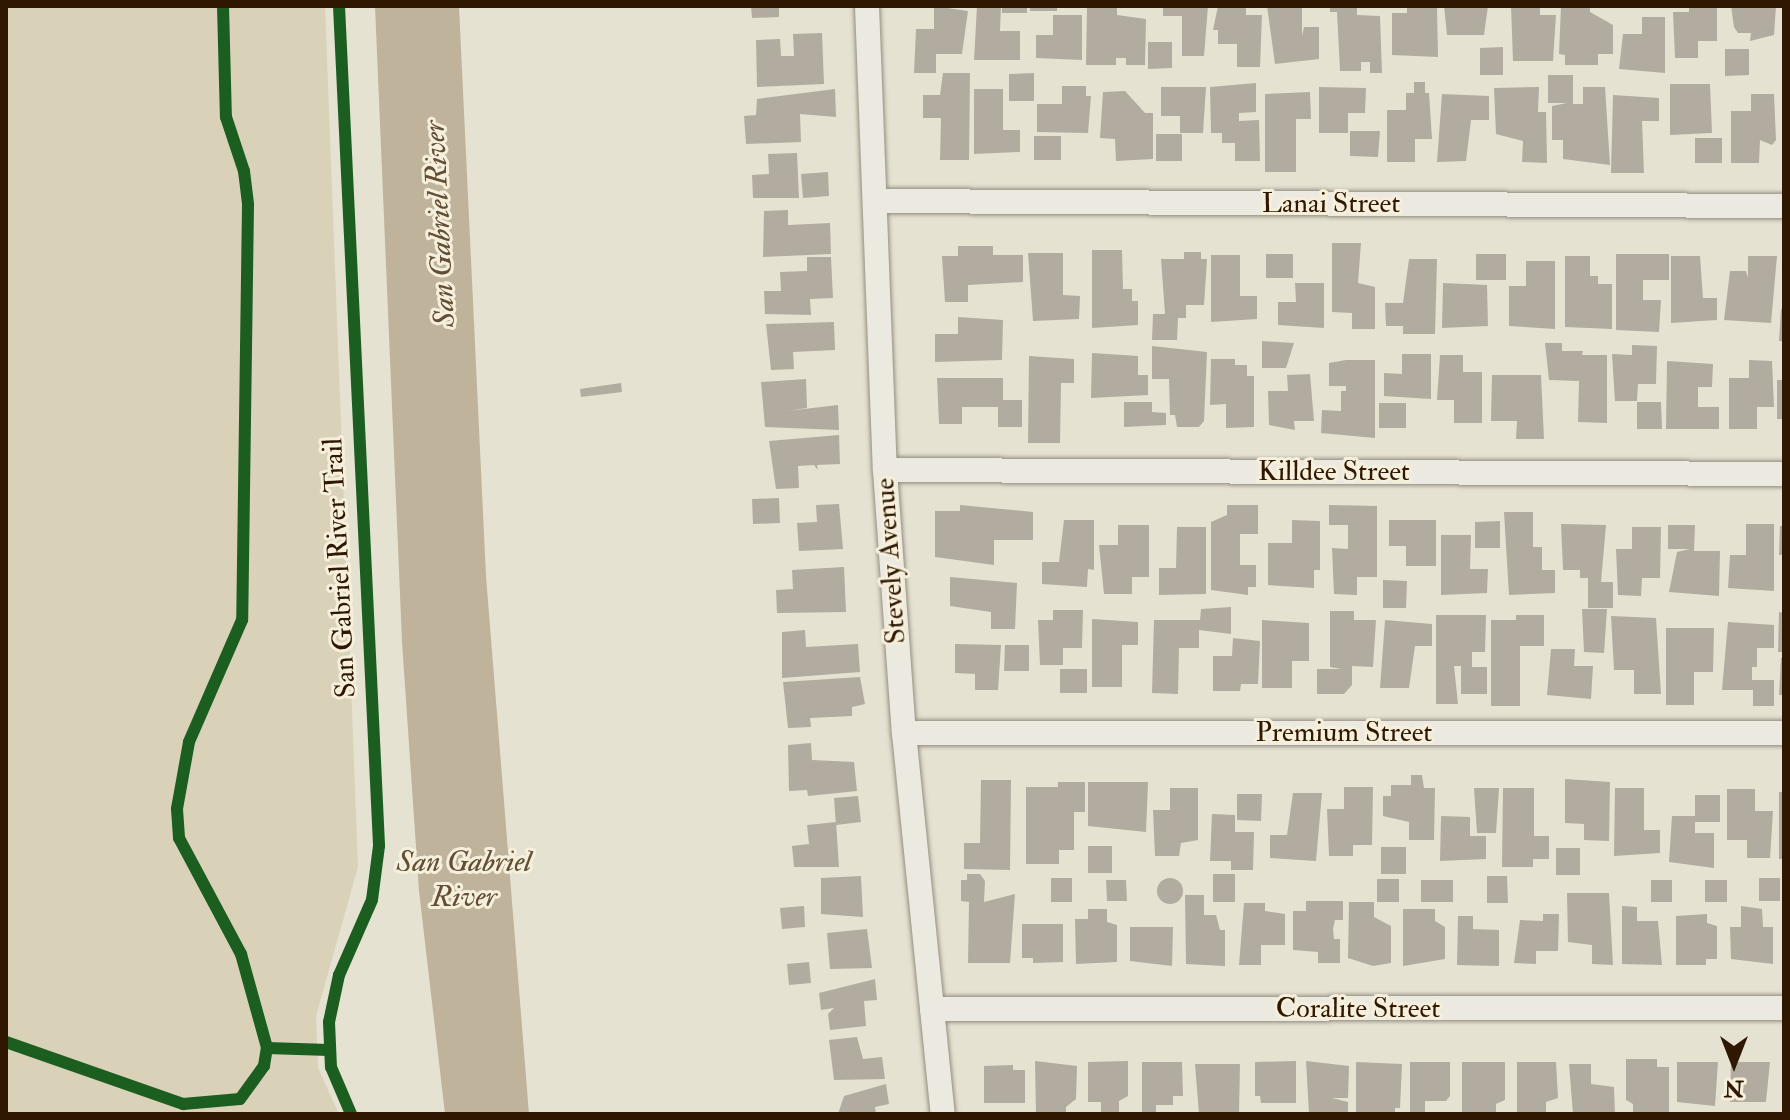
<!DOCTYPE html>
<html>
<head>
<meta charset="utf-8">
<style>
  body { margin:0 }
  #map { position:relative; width:1790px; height:1120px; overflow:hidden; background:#e6e2d1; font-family:"IM FELL Double Pica",serif }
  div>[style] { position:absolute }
  .green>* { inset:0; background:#d9d2b9 }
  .water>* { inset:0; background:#bfb49b }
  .building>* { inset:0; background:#b1ac9f }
  .round { border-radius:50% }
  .roads { filter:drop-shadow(0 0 2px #948e82) drop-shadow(0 0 2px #948e82) }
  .street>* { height:24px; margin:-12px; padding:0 12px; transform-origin:12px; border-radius:12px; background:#ece9e0 }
  .cycleway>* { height:12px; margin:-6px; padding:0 6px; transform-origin:6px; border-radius:6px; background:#1b5e20 }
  span { translate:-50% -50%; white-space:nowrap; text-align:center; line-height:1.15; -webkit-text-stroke:6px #f5efdb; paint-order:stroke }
  .street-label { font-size:28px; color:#2f1701 }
  .water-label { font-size:30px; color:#624e35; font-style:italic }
  .frame { position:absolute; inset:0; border:8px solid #2f1701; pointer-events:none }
  .north { position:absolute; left:1694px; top:1024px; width:80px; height:80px; -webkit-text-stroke:6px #f5efdb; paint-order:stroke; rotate:180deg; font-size:22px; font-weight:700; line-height:32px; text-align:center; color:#2f1701 }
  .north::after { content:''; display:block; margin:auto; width:28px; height:36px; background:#2f1701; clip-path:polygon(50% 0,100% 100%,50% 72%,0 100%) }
</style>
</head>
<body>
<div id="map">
  <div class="green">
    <i style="clip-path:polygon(6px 6px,325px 6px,358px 867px,316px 1016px,318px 1068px,339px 1114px,6px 1114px)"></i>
  </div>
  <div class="water">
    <i style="clip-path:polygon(375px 6px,459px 6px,486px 576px,529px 1114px,445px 1114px,419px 891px,402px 642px)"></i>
  </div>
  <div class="building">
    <i style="clip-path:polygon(751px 6px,779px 6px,779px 17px,752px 18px)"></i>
    <i style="clip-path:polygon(934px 6px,968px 11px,962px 54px,936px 54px,936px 73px,914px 73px,916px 29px,934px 29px)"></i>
    <i style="clip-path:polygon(977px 6px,1001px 6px,1000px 31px,1020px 31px,1020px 60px,974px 60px)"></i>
    <i style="clip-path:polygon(1002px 6px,1027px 6px,1027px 13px,1002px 13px)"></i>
    <i style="clip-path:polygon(1030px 6px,1057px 6px,1057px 11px,1030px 11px)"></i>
    <i style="clip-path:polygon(1087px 6px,1117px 6px,1117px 15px,1146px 19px,1145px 65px,1126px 65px,1126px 58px,1116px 58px,1116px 65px,1086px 65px)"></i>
    <i style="clip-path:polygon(1163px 6px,1208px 6px,1204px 56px,1182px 56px,1182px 16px,1163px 16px)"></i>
    <i style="clip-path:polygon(1218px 6px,1246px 6px,1246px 15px,1262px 15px,1260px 67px,1237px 67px,1237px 44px,1218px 44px,1218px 30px,1213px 30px)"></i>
    <i style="clip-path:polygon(1267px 6px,1302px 6px,1302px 36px,1304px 27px,1319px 27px,1319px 59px,1275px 64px)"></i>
    <i style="clip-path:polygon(1330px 6px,1357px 6px,1357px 15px,1380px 16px,1382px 73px,1370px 73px,1370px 62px,1361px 62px,1361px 71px,1340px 71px,1337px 12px,1330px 12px)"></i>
    <i style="clip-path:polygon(1407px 6px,1437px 6px,1438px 57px,1392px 55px,1392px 13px,1407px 13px)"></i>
    <i style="clip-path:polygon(1444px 6px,1488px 6px,1484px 35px,1447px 35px)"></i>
    <i style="clip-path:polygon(1511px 6px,1540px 6px,1540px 15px,1556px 15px,1553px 61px,1513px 61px)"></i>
    <i style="clip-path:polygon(1561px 6px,1590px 6px,1590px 12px,1613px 25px,1613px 54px,1598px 54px,1598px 65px,1565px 65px,1565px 55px,1559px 54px)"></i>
    <i style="clip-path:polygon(1689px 6px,1717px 6px,1717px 41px,1698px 41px,1698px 58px,1675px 58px,1673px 12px,1689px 12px)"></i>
    <i style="clip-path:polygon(1731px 6px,1776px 6px,1774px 35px,1750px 41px,1751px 33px,1738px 33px,1734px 27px)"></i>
    <i style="clip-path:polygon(1053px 15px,1082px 15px,1082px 60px,1036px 58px,1036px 35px,1053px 35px)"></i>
    <i style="clip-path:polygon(1642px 17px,1665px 17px,1665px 73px,1619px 69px,1623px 34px,1642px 34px)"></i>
    <i style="clip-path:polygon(822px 33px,824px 84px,757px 87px,756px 40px,780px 39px,781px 56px,794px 56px,793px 34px)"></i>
    <i style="clip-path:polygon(1148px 42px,1172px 42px,1172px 68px,1148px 69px)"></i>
    <i style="clip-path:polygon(1503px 47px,1503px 75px,1480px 75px,1480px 48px)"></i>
    <i style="clip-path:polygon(1725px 49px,1749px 49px,1749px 75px,1725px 76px)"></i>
    <i style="clip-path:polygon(943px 73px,970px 73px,969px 160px,940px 160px,941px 118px,923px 118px,923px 95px,940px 95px)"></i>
    <i style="clip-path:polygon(1034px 73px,1034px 101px,1009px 101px,1009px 74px)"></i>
    <i style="clip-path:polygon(1548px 75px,1573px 75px,1573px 104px,1583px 104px,1583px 87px,1605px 87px,1610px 165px,1563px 159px,1563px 140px,1552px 140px,1552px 106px,1567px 103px,1548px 103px)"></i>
    <i style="clip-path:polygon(1414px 82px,1425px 82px,1425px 93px,1429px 93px,1432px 139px,1415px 139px,1415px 162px,1387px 162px,1387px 110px,1406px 110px,1406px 93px,1414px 93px)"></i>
    <i style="clip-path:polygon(1256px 83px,1256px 112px,1239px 113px,1239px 121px,1259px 120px,1260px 161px,1235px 161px,1235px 143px,1222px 143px,1222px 133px,1211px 133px,1210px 87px)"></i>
    <i style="clip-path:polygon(1670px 84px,1710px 84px,1712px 133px,1670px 135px)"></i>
    <i style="clip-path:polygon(1062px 86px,1086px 86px,1086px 96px,1091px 96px,1088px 133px,1037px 132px,1037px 104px,1062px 104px)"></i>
    <i style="clip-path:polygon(1161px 87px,1206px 87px,1203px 133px,1180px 133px,1180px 116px,1161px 116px)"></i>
    <i style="clip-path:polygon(1319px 87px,1366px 88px,1365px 113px,1348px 113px,1348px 133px,1319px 133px)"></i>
    <i style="clip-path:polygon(1539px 87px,1538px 112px,1546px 112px,1547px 163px,1522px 162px,1523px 141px,1496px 134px,1494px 88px)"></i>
    <i style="clip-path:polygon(835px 89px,836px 117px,800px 114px,801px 142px,746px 144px,744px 116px,756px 115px,757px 99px)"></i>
    <i style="clip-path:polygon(974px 89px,1003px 89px,1003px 130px,1020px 130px,1020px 152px,974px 154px)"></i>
    <i style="clip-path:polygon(1125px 91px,1145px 113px,1153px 113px,1153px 159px,1116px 161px,1115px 139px,1100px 138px,1103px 92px)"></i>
    <i style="clip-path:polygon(1310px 92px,1311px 119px,1296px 119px,1296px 172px,1265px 172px,1265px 94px)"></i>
    <i style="clip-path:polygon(1442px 94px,1489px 96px,1489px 120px,1471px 120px,1466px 161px,1437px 162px)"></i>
    <i style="clip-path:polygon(1751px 94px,1774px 94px,1776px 140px,1772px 145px,1760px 140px,1759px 163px,1731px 163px,1731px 111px,1751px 111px)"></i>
    <i style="clip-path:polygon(1613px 95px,1659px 98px,1659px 121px,1642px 121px,1644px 173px,1611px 173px)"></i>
    <i style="clip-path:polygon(1350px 131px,1380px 131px,1378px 157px,1350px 156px)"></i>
    <i style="clip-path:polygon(1156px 134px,1182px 134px,1182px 161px,1156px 161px)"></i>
    <i style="clip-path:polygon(1034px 136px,1061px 136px,1061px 160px,1034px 160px)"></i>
    <i style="clip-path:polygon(1695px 138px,1722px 138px,1722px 163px,1695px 163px)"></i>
    <i style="clip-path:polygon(797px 153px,799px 198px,753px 198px,752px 175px,769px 174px,768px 154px)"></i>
    <i style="clip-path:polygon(828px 172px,829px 196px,803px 198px,801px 174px)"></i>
    <i style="clip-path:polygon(788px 210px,788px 225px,830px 223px,831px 254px,763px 257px,764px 211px)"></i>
    <i style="clip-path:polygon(1332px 243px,1361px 243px,1358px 283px,1375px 287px,1375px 329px,1352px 329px,1352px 313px,1332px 312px)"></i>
    <i style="clip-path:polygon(958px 246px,993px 246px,993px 255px,1023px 255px,1023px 282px,968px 285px,968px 302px,945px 302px,942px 256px,958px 256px)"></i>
    <i style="clip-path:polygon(1092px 250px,1122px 250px,1123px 289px,1132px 289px,1132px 301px,1138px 301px,1138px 325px,1092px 328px)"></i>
    <i style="clip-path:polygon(1184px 252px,1201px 252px,1201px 259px,1207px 259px,1204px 305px,1186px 305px,1186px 318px,1178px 318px,1177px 340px,1152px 340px,1153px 314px,1165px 314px,1161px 259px,1184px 259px)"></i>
    <i style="clip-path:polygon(1028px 253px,1063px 253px,1063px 295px,1080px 296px,1079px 319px,1033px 321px)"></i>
    <i style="clip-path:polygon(1266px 254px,1293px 254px,1293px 278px,1266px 278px)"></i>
    <i style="clip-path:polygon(1476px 254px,1506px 254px,1506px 280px,1476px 280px)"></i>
    <i style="clip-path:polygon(1616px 254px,1669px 254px,1669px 280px,1643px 280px,1643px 300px,1661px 300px,1659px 332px,1616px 330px)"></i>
    <i style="clip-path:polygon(1211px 255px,1240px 255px,1240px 296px,1257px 296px,1257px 319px,1211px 322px)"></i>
    <i style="clip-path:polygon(1565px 256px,1590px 256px,1590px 276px,1598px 276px,1598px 284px,1612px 284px,1612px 329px,1565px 327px)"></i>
    <i style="clip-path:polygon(1671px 256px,1700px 256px,1703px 298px,1717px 298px,1717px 320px,1671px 323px)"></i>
    <i style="clip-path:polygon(1748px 256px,1777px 256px,1771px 323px,1724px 320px,1730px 271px,1746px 271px,1748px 278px)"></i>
    <i style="clip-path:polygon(807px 257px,831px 257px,833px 298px,810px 299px,811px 315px,765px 314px,764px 291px,781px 291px,780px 272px,807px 271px)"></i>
    <i style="clip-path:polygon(1409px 259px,1437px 259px,1435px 334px,1403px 334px,1403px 326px,1386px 326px,1385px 303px,1403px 303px)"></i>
    <i style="clip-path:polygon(1526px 261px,1555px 261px,1555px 329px,1509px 326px,1509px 286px,1526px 286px)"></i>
    <i style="clip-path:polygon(1295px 283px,1324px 283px,1324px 328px,1278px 325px,1278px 302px,1296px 302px)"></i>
    <i style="clip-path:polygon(1443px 283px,1487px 285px,1488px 326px,1442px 328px)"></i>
    <i style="clip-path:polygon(1781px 309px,1784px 309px,1784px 341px,1779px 341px)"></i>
    <i style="clip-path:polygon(958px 317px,1003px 320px,1002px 360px,935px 362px,935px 334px,958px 334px)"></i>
    <i style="clip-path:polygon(834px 322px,835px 350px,793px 352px,794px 369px,771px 370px,766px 324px)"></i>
    <i style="clip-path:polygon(1262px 341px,1294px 343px,1286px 368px,1262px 368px)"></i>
    <i style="clip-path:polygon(1545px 343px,1562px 343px,1562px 351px,1583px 351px,1582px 355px,1607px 355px,1607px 423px,1578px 422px,1579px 381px,1549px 380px)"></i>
    <i style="clip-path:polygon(1632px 345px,1657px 346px,1656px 384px,1638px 384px,1637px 401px,1615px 401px,1612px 354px,1632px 355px)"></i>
    <i style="clip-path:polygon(1152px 346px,1207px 352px,1204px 421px,1199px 427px,1177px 427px,1175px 415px,1170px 415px,1169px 379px,1152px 379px)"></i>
    <i style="clip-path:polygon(1092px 353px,1138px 356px,1138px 375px,1148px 375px,1148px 395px,1091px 398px)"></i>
    <i style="clip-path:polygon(1402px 354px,1431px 354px,1431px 399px,1384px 396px,1384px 373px,1402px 374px)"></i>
    <i style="clip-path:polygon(1440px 355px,1463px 355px,1463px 372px,1482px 372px,1482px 423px,1454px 423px,1454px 400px,1437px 400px)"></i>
    <i style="clip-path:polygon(1029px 356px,1074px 359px,1074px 383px,1061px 383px,1060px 443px,1028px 443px)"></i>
    <i style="clip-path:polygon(1211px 359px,1235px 359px,1235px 365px,1247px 365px,1247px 376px,1254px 376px,1254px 427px,1226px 428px,1226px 404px,1210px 405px)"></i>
    <i style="clip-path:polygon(1346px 360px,1375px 360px,1375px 438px,1321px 433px,1322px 410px,1341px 411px,1341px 391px,1346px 391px,1346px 386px,1329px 386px,1329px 363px)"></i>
    <i style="clip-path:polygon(1749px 360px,1772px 361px,1774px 407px,1757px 407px,1757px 429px,1729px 429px,1729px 378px,1749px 378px)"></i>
    <i style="clip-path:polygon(1667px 361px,1713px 364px,1712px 387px,1698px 387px,1698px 407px,1719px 407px,1719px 429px,1666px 429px)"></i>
    <i style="clip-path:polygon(1310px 374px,1314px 421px,1294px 421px,1295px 430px,1269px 425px,1268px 391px,1288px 391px,1287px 375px)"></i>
    <i style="clip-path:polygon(1492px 375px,1541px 375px,1544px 439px,1516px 439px,1517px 421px,1491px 421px)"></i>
    <i style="clip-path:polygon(937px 378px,1003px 378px,1003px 400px,1022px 400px,1022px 427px,998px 427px,998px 407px,962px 407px,962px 424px,939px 424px)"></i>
    <i style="clip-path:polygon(806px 379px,807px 408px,787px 411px,838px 405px,839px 430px,765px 427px,761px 382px)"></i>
    <i style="clip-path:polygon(1777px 380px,1784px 380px,1784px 419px,1777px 419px)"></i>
    <i style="clip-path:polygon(621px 383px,622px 392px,581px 397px,580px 389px)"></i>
    <i style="clip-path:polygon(1124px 402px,1152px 402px,1152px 412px,1166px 413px,1166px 425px,1124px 427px)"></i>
    <i style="clip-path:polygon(1637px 402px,1661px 402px,1662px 429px,1637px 429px)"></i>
    <i style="clip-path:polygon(1379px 403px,1406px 403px,1406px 428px,1379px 428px)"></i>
    <i style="clip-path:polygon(839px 435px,840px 464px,817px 465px,818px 470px,814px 465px,798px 466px,799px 488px,776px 489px,769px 441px)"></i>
    <i style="clip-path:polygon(779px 498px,780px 523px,753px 524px,752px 499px)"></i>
    <i style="clip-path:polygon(839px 504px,843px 549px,799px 551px,797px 523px,817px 522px,816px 505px)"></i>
    <i style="clip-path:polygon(960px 505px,1033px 512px,1033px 540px,994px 540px,994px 565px,935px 557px,935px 511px,960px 511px)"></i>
    <i style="clip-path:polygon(1227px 505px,1258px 505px,1258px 534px,1240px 534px,1240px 565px,1256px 565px,1256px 587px,1248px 587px,1248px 595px,1211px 590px,1211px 522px,1227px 515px)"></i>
    <i style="clip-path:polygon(1329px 505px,1377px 506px,1377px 577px,1357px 577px,1357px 595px,1334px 594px,1332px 548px,1348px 549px,1348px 525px,1329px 525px)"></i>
    <i style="clip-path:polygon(1504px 512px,1533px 512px,1533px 547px,1542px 547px,1542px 570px,1555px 570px,1555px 593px,1509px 595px)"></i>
    <i style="clip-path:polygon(1064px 520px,1094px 520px,1094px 570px,1088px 569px,1087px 587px,1042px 584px,1042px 562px,1059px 562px)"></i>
    <i style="clip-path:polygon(1292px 520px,1320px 521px,1320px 570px,1314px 570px,1314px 588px,1268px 585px,1268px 543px,1292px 543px)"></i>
    <i style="clip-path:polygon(1389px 520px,1436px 520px,1436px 566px,1406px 566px,1406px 546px,1389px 546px)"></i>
    <i style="clip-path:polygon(1500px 521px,1500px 548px,1475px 548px,1475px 522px)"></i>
    <i style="clip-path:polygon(1561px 524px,1606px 525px,1601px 582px,1613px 582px,1613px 608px,1588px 608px,1588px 578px,1580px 578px,1580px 570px,1563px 570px)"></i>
    <i style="clip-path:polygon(1746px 524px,1774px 524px,1774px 591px,1728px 588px,1730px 555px,1746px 555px)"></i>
    <i style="clip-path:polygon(1118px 525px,1149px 525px,1149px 577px,1132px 577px,1132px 594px,1104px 594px,1099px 545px,1118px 545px)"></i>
    <i style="clip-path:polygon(1668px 525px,1695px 525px,1694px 551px,1720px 551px,1719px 596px,1669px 592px,1677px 552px,1690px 549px,1668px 549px)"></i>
    <i style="clip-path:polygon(1780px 526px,1784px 526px,1784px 555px,1779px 555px)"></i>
    <i style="clip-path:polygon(1177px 527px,1206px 527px,1206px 594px,1159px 595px,1159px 568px,1176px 568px)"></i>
    <i style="clip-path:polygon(1632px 527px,1661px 527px,1660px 578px,1642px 578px,1641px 596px,1618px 595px,1616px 549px,1632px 549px)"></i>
    <i style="clip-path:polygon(1441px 535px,1471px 535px,1470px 569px,1488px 569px,1487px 593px,1441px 595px)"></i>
    <i style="clip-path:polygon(844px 567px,846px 612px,777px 613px,776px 590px,793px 589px,792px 570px)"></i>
    <i style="clip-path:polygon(950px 577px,1017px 583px,1015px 629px,991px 629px,991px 612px,950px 606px)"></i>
    <i style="clip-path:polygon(1383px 580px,1407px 581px,1406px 608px,1383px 608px)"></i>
    <i style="clip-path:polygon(1231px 607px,1231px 634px,1199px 630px,1199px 648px,1179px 648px,1178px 694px,1152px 693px,1154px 620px,1200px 620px,1201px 609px)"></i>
    <i style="clip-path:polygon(1582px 609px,1607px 609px,1604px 653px,1584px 652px)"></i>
    <i style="clip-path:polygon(1053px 610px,1083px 610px,1082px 648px,1063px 648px,1063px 665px,1040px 665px,1038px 620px,1053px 620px)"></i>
    <i style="clip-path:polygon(1330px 611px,1354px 611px,1354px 620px,1376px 620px,1373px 667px,1352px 666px,1352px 685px,1344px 694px,1317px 694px,1317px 669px,1341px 669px,1330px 667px)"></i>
    <i style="clip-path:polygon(1779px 612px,1784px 613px,1784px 652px,1778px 652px)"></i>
    <i style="clip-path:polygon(1436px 615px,1486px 615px,1485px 652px,1472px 652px,1472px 667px,1487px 667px,1487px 694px,1461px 694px,1461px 666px,1454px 666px,1458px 704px,1436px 704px)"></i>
    <i style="clip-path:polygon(1516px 615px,1544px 615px,1544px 646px,1520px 646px,1520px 706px,1491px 706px,1491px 620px,1516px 620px)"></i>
    <i style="clip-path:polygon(1611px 616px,1656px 618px,1661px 694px,1634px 694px,1634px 670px,1614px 670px)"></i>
    <i style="clip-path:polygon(1092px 619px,1138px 622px,1138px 645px,1122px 645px,1122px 687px,1092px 687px)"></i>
    <i style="clip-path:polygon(1262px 620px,1309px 623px,1309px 661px,1292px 661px,1292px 688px,1262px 688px)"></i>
    <i style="clip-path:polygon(1385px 620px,1432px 624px,1432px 646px,1415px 646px,1409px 688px,1380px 688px)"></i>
    <i style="clip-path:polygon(1728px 622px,1774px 625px,1774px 648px,1757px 648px,1757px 667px,1752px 667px,1752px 680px,1774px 680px,1774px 706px,1753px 706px,1753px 690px,1722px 690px)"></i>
    <i style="clip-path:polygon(1666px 628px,1714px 628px,1713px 672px,1694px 672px,1694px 705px,1666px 705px)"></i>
    <i style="clip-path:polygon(805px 630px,806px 647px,858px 644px,860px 672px,782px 678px,782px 632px)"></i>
    <i style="clip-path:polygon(1233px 638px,1260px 641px,1258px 684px,1241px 684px,1240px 691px,1213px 691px,1213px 656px,1232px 656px)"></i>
    <i style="clip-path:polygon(955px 644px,1001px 645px,998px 690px,975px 690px,975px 674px,955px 673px)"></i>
    <i style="clip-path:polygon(1005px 645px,1029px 645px,1029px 671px,1004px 671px)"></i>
    <i style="clip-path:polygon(1551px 649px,1575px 649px,1574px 666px,1593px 666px,1591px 699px,1547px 695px)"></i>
    <i style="clip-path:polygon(1781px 658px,1784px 658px,1784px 695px,1779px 695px)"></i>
    <i style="clip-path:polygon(1060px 669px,1087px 669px,1087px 693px,1060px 693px)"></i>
    <i style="clip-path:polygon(860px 677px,865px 704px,852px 707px,852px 716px,810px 718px,811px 727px,788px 728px,783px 682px)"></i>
    <i style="clip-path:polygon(811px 743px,812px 760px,854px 762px,857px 791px,808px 796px,807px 790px,789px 791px,788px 745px)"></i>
    <i style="clip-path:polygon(1411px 775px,1422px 775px,1424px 788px,1435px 788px,1434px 840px,1409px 840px,1409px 822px,1383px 816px,1383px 796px,1391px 796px,1391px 785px,1411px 785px)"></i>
    <i style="clip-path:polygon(1565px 779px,1610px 782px,1609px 841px,1584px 840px,1584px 824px,1565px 823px)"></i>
    <i style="clip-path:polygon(981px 780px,1011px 780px,1010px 870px,964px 869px,964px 843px,980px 843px)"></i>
    <i style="clip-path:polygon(1058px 782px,1085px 782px,1085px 812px,1074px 812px,1074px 850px,1059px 850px,1059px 864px,1026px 864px,1026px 787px,1058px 787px)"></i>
    <i style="clip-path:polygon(1088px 782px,1148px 782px,1146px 832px,1088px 826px)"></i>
    <i style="clip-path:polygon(1344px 787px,1373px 787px,1372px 845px,1353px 845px,1353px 856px,1329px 856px,1327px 809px,1344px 809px)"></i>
    <i style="clip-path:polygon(1170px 788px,1198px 788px,1198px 840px,1181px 843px,1179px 856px,1155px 856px,1153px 810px,1170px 810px)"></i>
    <i style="clip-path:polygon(1474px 788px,1499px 788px,1496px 833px,1477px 833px)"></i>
    <i style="clip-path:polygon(1503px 788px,1534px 788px,1534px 836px,1549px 836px,1549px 859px,1533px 859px,1533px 867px,1502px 867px)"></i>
    <i style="clip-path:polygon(1615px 788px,1644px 788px,1644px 830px,1660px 830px,1660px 853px,1614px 856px)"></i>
    <i style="clip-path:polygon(1727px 789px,1755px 789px,1755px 811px,1773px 811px,1770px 858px,1747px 858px,1747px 840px,1727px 840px)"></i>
    <i style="clip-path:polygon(1779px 792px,1784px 792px,1784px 859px,1779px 859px)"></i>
    <i style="clip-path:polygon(1293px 793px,1322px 793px,1316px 861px,1270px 858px,1270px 835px,1287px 835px)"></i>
    <i style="clip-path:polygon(1237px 794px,1262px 794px,1261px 821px,1237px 820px)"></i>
    <i style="clip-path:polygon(1695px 795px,1720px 795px,1720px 822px,1695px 822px,1695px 833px,1714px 833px,1714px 868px,1669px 862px,1672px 816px,1695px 816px)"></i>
    <i style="clip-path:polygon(858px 796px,861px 822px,836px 825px,834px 798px)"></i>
    <i style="clip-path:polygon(1212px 814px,1235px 815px,1235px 832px,1254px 832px,1253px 870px,1231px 870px,1231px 861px,1210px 861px)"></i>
    <i style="clip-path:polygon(1441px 816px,1470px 817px,1470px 836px,1486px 836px,1486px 859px,1440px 861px)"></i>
    <i style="clip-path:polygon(836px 822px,839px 867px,794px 867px,792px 846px,809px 844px,807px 825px)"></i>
    <i style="clip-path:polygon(1088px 846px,1112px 846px,1112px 873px,1088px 873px)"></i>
    <i style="clip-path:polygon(1381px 847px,1406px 847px,1406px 874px,1381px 874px)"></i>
    <i style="clip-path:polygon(1556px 848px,1580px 848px,1580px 875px,1556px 875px)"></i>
    <i style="clip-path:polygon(967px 874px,980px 874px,985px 881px,984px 902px,1015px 894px,1010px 963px,968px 963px,969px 902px,961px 901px,961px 880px,967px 880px)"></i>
    <i style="clip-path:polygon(1213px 874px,1235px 874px,1235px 902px,1213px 902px)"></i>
    <i style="clip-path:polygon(861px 876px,863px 917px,821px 914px,821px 878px)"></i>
    <i style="clip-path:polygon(1487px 876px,1507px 876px,1508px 903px,1487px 903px)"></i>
    <i class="round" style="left:1157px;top:878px;width:26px;height:26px"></i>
    <i style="clip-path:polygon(1051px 878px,1072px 878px,1072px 902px,1051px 902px)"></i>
    <i style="clip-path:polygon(1759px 878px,1780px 878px,1780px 901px,1759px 901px)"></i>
    <i style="clip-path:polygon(1377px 879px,1399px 879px,1399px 902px,1377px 902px)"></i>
    <i style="clip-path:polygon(1106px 880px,1126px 880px,1127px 901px,1107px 901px)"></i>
    <i style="clip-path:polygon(1421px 880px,1453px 880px,1453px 902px,1421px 902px)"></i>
    <i style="clip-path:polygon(1651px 880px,1672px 880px,1672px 902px,1651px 902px)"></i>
    <i style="clip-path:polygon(1705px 880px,1727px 880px,1727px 902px,1705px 902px)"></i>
    <i style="clip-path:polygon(1567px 893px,1609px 893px,1613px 965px,1592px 964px,1592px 945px,1568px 942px)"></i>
    <i style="clip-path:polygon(1185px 895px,1204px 895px,1204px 915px,1216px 915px,1220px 930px,1225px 930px,1225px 966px,1186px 964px)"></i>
    <i style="clip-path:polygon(1306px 901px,1343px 901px,1343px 920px,1335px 920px,1333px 929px,1334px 939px,1340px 939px,1340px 963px,1318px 963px,1318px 952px,1293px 950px,1293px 911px,1306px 911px)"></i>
    <i style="clip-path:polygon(1349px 902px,1374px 902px,1374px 917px,1391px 926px,1391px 963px,1373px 966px,1348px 958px)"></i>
    <i style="clip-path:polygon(1244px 903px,1265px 903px,1265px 911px,1285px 914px,1285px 945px,1261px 945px,1261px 965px,1239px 965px)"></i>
    <i style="clip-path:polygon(804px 906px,805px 927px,782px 929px,780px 908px)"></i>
    <i style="clip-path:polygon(1622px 906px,1637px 907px,1637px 921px,1658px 921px,1662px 965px,1622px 964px)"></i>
    <i style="clip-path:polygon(1741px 906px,1762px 909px,1763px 927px,1773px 927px,1773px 964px,1731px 959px,1730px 927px,1741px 927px)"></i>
    <i style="clip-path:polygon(1088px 909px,1107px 909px,1107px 922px,1117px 925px,1117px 962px,1076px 964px,1075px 919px,1088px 919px)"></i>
    <i style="clip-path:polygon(1403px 909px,1435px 909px,1435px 921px,1445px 927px,1445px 959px,1403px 966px)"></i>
    <i style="clip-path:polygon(1543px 914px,1559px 914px,1558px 951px,1536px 951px,1536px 964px,1514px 963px,1520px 920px,1543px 921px)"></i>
    <i style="clip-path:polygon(1707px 914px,1707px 923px,1717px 926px,1717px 959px,1706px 959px,1706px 965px,1676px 965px,1676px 916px)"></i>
    <i style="clip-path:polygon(1458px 916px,1473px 916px,1473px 929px,1499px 930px,1499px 966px,1457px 965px)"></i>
    <i style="clip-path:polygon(1022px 924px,1063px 924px,1063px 962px,1033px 963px,1033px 958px,1022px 958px)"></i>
    <i style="clip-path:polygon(1130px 927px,1173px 927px,1172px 966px,1130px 961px)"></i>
    <i style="clip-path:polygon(867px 929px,872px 968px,830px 969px,827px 933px)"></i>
    <i style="clip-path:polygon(809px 962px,811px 983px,789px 985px,787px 964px)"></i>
    <i style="clip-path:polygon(875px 979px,877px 1000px,864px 1001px,866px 1026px,830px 1030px,828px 1014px,834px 1008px,821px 1010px,819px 993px)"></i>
    <i style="clip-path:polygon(857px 1037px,863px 1059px,882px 1057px,885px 1079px,834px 1080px,829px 1040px)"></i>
    <i style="clip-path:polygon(1626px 1059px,1657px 1059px,1657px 1067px,1669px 1067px,1669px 1114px,1633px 1113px,1633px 1104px,1626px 1100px)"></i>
    <i style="clip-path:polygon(1035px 1061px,1077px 1066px,1076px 1099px,1066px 1107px,1066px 1114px,1036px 1114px)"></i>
    <i style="clip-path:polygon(1128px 1061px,1128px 1096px,1119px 1101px,1119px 1114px,1101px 1114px,1101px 1102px,1088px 1102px,1088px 1062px)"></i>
    <i style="clip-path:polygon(1296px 1061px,1296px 1103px,1261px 1103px,1260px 1096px,1255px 1096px,1255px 1062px)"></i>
    <i style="clip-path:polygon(1306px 1061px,1349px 1066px,1348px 1098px,1332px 1098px,1348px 1102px,1348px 1114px,1309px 1114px)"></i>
    <i style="clip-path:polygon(1142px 1062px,1182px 1062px,1183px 1096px,1173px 1096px,1173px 1105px,1156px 1105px,1156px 1114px,1142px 1114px)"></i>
    <i style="clip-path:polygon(1356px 1062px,1402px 1064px,1400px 1108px,1395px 1108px,1395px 1114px,1356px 1114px)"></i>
    <i style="clip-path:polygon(1410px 1062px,1450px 1062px,1450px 1096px,1446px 1101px,1425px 1101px,1425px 1114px,1410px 1114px)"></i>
    <i style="clip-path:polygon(1462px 1062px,1505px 1062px,1505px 1100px,1496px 1104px,1496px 1114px,1462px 1114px)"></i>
    <i style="clip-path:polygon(1517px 1062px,1556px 1062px,1558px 1098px,1546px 1102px,1546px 1114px,1517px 1114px)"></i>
    <i style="clip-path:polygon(1677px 1062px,1718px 1062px,1715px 1106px,1677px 1102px)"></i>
    <i style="clip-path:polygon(1731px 1062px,1770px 1062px,1766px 1102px,1730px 1102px)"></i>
    <i style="clip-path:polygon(1195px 1064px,1240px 1064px,1239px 1114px,1199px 1114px)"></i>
    <i style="clip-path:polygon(1569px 1064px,1591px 1064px,1591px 1084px,1614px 1087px,1615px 1114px,1573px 1114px)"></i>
    <i style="clip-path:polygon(1013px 1065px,1013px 1070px,1025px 1070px,1025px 1103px,984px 1103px,984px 1066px)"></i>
    <i style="clip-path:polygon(886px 1084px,889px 1104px,875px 1107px,876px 1114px,838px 1114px,844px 1096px)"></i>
  </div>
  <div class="roads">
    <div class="street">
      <i style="left:867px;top:6px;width:464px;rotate:87.8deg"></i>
      <i style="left:885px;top:470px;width:264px;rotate:85.9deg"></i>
      <i style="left:904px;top:733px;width:383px;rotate:84.2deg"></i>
      <i style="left:879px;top:201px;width:905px;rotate:0.32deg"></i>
      <i style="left:885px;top:470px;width:899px;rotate:0.25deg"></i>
      <i style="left:904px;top:733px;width:880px"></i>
      <i style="left:932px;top:1009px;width:852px;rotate:-0.07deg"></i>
    </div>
  </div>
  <div class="cycleway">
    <i style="left:223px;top:6px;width:111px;rotate:88.5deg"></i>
    <i style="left:226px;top:117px;width:57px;rotate:71.6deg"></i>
    <i style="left:244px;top:171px;width:34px;rotate:83deg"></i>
    <i style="left:248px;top:205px;width:415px;rotate:90.8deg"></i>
    <i style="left:242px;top:620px;width:133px;rotate:113.5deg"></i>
    <i style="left:189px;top:742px;width:68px;rotate:100.2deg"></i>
    <i style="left:177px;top:809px;width:29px;rotate:86deg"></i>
    <i style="left:179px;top:838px;width:132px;rotate:61.9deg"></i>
    <i style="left:241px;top:954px;width:98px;rotate:74.5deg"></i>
    <i style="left:267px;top:1048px;width:62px;rotate:1.8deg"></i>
    <i style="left:339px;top:6px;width:841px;rotate:87.27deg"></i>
    <i style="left:379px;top:846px;width:54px;rotate:97.4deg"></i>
    <i style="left:372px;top:900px;width:82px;rotate:113.7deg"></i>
    <i style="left:339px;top:975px;width:48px;rotate:102deg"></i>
    <i style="left:329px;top:1022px;width:45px;rotate:87.5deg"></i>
    <i style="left:331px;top:1067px;width:51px;rotate:66.9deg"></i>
    <i style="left:6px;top:1042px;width:188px;rotate:19.3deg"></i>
    <i style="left:183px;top:1104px;width:57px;rotate:-5deg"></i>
    <i style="left:240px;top:1099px;width:41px;rotate:-54deg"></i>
    <i style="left:264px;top:1066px;width:18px;rotate:-81deg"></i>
  </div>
  <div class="street-label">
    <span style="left:1331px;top:204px">Lanai Street</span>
    <span style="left:1334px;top:472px">Killdee Street</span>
    <span style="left:891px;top:561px;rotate:-94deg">Stevely Avenue</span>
    <span style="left:340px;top:568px;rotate:-93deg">San Gabriel River Trail</span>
    <span style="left:1344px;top:733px">Premium Street</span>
    <span style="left:1358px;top:1009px">Coralite Street</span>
  </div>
  <div class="water-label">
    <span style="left:440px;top:224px;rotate:-93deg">San Gabriel River</span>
    <span style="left:464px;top:879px">San Gabriel<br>River</span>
  </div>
  <div class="frame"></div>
  <div class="north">N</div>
</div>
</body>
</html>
